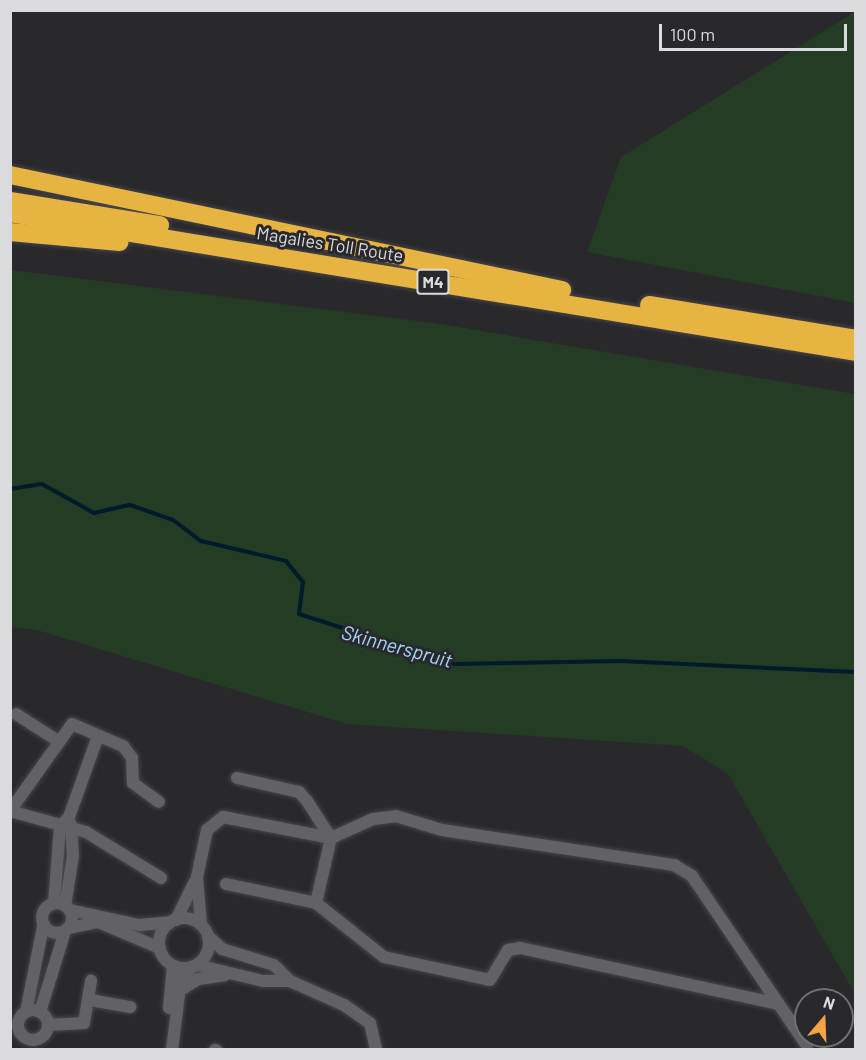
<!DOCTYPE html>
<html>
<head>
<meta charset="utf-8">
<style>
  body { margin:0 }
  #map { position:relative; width:866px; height:1060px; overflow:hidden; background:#29282c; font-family:Barlow,sans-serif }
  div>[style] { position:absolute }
  .green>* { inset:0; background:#233c23 }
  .stream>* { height:4px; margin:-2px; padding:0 2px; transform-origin:2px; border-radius:2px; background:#001b2b }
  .roads { filter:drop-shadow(0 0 2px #464549) drop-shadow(0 0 2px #464549) }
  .minor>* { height:12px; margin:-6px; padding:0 6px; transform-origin:6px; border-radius:6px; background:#626166 }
  .minor>.ring { margin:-6px; padding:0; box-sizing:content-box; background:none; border:12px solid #626166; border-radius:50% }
  .motorway>* { height:18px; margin:-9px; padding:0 9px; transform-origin:9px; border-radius:9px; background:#e7b442 }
  span { translate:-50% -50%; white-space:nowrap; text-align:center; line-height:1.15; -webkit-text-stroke:6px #29282c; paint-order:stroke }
  .shield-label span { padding:2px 4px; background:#29282c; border:2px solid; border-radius:4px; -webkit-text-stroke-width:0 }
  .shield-label { font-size:16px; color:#dbdadd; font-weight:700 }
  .street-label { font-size:18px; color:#dbdadd }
  .water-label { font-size:20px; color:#a3d6f7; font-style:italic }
  .frame { position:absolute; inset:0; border:12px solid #dbdadd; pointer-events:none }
  .north { position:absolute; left:794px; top:988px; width:60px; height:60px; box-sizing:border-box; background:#29282c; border:2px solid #706f73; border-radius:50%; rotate:19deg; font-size:16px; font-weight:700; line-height:24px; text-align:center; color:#dbdadd }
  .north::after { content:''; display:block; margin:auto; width:21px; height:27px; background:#f4a443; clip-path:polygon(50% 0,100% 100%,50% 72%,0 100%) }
  .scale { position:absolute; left:659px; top:24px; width:188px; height:27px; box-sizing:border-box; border:3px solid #dbdadd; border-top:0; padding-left:8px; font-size:18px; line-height:21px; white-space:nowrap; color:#dbdadd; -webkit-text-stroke:4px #29282c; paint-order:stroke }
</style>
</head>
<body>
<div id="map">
  <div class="green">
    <i style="clip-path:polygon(856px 11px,855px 303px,587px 252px,621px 157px)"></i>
    <i style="clip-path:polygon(11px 270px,434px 323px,855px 394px,855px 994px,728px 774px,683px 746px,347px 724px,37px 630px,11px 627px)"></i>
  </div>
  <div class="stream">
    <i style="left:10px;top:489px;width:32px;rotate:-9deg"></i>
    <i style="left:42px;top:484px;width:60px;rotate:29.1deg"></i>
    <i style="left:94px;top:513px;width:37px;rotate:-13deg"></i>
    <i style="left:130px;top:505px;width:46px;rotate:19.2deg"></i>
    <i style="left:173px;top:520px;width:35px;rotate:37deg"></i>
    <i style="left:201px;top:541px;width:87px;rotate:13.2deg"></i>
    <i style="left:286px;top:561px;width:27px;rotate:51deg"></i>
    <i style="left:303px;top:582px;width:32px;rotate:97deg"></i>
    <i style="left:299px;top:614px;width:164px;rotate:17.8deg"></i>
    <i style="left:455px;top:664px;width:166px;rotate:-1deg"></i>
    <i style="left:621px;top:661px;width:235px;rotate:2.7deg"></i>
  </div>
  <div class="roads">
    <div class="minor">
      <i style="left:16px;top:714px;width:50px;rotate:32.7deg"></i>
      <i style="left:237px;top:778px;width:64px;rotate:12.7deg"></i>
      <i style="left:299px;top:792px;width:12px;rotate:48deg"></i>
      <i style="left:307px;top:801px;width:44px;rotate:57deg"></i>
      <i style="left:331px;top:838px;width:67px;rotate:103deg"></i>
      <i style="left:10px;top:811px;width:107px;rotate:-54.5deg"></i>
      <i style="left:72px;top:724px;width:56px;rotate:23.3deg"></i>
      <i style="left:123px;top:746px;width:15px;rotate:53deg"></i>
      <i style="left:132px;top:758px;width:25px;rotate:88deg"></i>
      <i style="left:133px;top:783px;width:32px;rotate:36deg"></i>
      <i style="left:10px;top:811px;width:79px;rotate:15.4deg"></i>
      <i style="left:86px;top:832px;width:88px;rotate:31.5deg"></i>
      <i style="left:226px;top:884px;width:92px;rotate:11.9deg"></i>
      <i style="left:316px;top:903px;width:87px;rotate:38.5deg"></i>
      <i style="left:384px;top:957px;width:108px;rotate:12.2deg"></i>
      <i style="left:490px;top:980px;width:35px;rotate:-59deg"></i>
      <i style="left:508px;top:950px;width:12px;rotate:-9deg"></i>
      <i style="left:520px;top:948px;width:264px;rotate:12.2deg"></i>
      <i class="ring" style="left:42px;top:903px;width:18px;height:18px"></i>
      <i style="left:54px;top:903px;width:76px;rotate:-85.5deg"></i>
      <i style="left:60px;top:827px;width:13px;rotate:-48deg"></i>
      <i style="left:69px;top:817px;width:86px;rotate:-70.3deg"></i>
      <i style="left:65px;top:906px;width:51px;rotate:-80.9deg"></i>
      <i style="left:73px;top:856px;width:32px;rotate:-94deg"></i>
      <i style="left:70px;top:910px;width:71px;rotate:12.3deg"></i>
      <i style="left:139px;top:925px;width:32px;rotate:-5deg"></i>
      <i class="ring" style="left:159px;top:918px;width:38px;height:38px"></i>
      <i style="left:176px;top:920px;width:43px;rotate:-64deg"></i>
      <i style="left:201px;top:924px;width:47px;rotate:-94.9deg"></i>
      <i style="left:197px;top:877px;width:48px;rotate:-78deg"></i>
      <i style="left:207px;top:830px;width:21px;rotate:-39deg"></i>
      <i style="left:223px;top:817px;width:110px;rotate:11deg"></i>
      <i style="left:331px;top:838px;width:46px;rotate:-24.3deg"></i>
      <i style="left:373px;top:819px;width:23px;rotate:-7deg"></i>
      <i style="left:396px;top:816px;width:48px;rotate:16.9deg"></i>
      <i style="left:442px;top:830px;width:235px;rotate:8.6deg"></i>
      <i style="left:674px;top:865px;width:21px;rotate:31deg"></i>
      <i style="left:692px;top:876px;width:205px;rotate:55.9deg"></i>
      <i style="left:69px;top:928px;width:30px;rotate:-12deg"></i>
      <i style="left:98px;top:922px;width:67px;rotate:22.8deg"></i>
      <i style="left:208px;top:936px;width:19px;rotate:43deg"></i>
      <i style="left:222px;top:949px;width:54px;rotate:17.1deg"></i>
      <i style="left:274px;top:965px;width:23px;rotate:45deg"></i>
      <i style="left:197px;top:965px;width:68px;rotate:13.6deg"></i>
      <i style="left:263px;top:981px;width:27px"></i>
      <i style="left:290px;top:981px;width:59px;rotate:24deg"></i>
      <i style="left:344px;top:1005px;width:32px;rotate:35deg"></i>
      <i style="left:370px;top:1023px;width:28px;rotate:77deg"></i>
      <i style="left:179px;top:991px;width:22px;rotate:-32deg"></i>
      <i style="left:198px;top:979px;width:27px;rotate:-8deg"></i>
      <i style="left:90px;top:1000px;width:41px;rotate:9.9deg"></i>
      <i style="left:169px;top:1008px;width:43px;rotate:-84.7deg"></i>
      <i class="ring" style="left:18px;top:1010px;width:18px;height:18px"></i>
      <i style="left:26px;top:1012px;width:87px;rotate:-78.7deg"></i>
      <i style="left:40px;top:1012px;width:85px;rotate:-72.8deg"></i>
      <i style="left:48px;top:1025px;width:36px;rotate:-3deg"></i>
      <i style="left:84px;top:1023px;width:43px;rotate:-80.5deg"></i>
      <i style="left:172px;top:1050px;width:72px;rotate:-82.8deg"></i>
      <i style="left:181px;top:979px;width:16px;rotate:-47deg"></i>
      <i style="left:215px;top:1050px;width:1px"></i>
    </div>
    <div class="motorway">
      <i style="left:10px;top:175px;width:564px;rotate:11.77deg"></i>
      <i style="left:10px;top:201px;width:152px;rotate:9.1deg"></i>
      <i style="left:10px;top:213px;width:857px;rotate:9.33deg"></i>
      <i style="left:10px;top:232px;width:110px;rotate:5.2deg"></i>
      <i style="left:649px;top:305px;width:210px;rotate:9.3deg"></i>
    </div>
  </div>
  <div class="shield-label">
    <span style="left:433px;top:282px">M4</span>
  </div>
  <div class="street-label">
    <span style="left:330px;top:244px;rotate:9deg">Magalies Toll Route</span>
  </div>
  <div class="water-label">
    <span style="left:397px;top:646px;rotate:15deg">Skinnerspruit</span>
  </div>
  <div class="frame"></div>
  <div class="north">N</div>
  <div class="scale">100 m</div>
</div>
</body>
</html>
